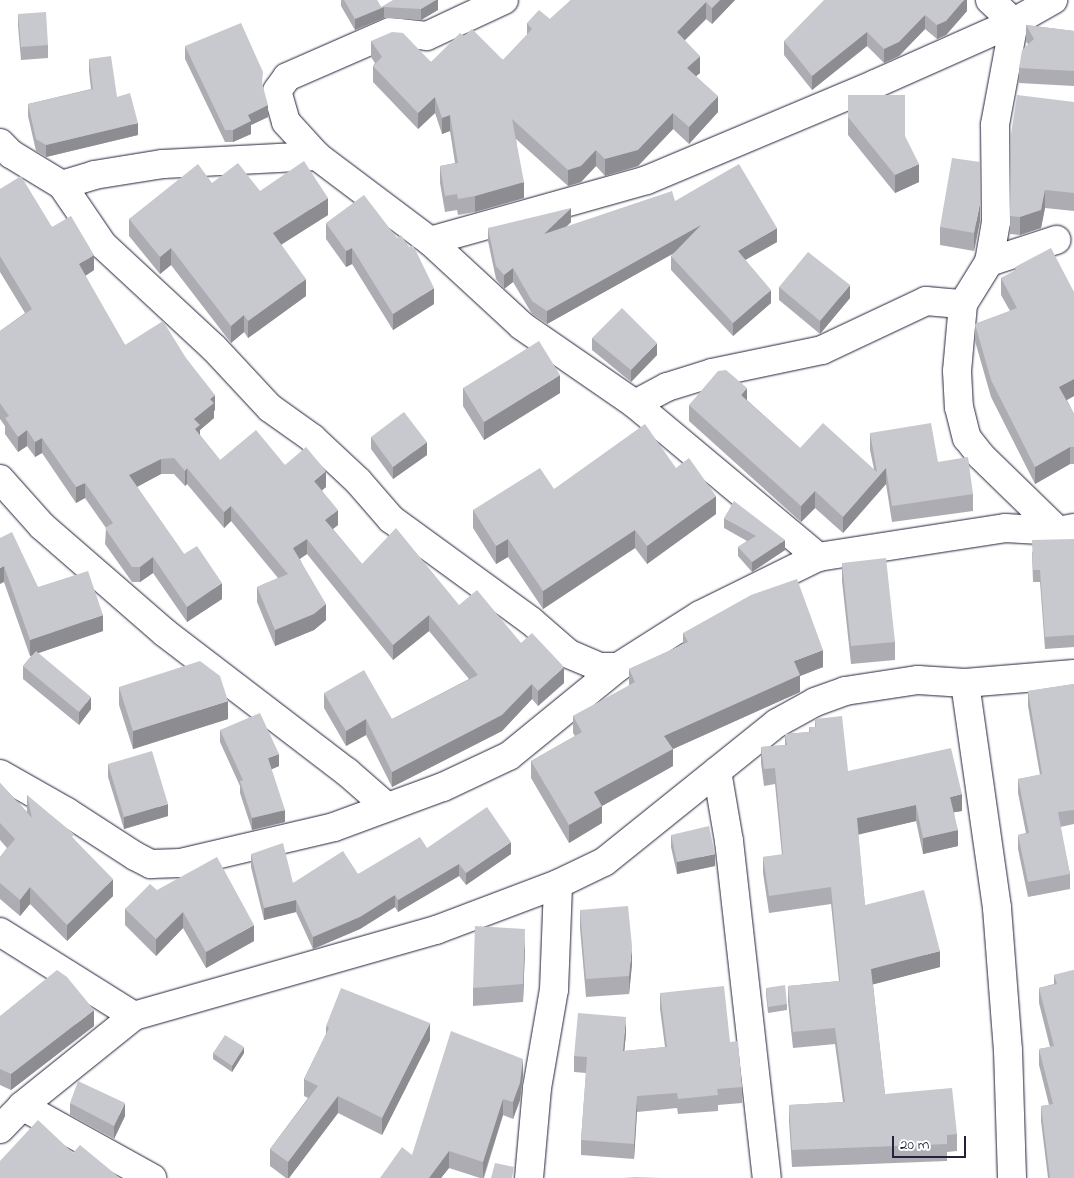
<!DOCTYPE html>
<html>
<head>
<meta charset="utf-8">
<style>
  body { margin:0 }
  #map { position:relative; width:1074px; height:1178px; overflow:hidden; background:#fff; font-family:"Indie Flower",sans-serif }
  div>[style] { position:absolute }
  .roads { filter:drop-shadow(0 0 1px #22223b) drop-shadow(0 0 1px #22223b) }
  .minor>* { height:28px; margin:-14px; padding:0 14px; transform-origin:14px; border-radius:14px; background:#fff }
  .wall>* { inset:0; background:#acacb2 }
  .shaded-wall>* { inset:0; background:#8c8c91 }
  .building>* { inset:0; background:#c8c8cf }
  span { translate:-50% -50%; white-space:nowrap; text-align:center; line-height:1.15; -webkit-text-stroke:5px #fff; paint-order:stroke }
  .scale { position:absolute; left:892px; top:1136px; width:74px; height:22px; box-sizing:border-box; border:2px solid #22223b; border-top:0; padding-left:6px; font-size:15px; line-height:18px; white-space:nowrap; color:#22223b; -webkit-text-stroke:4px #fff; paint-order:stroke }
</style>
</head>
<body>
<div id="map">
  <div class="roads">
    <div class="minor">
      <i style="left:990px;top:0;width:33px;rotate:43deg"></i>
      <i style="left:1014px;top:22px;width:105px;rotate:100.5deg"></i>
      <i style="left:995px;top:125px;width:97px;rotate:89.4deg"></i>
      <i style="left:996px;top:222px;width:41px;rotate:99.9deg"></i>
      <i style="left:989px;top:262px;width:49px;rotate:121.8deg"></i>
      <i style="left:963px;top:304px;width:67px;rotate:95.1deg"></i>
      <i style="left:957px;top:371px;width:36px;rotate:87deg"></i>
      <i style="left:959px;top:407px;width:32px;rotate:76deg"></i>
      <i style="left:967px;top:438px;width:23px;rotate:52deg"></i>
      <i style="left:981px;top:456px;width:107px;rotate:44.2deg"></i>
      <i style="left:0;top:143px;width:16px;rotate:45deg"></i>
      <i style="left:11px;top:154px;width:60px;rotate:31.3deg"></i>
      <i style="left:62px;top:185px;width:73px;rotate:55.7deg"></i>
      <i style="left:103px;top:245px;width:151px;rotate:42.9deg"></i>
      <i style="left:214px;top:348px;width:82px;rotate:47deg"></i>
      <i style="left:270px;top:408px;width:52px;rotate:35.5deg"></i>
      <i style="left:312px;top:438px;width:63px;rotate:43.1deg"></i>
      <i style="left:358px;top:481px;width:50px;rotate:49deg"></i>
      <i style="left:391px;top:519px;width:173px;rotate:36.1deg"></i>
      <i style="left:531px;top:621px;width:50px;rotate:41deg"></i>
      <i style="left:569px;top:654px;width:33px;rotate:23deg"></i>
      <i style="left:599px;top:667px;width:19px"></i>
      <i style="left:317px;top:156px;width:46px;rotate:-132.4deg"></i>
      <i style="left:286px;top:122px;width:32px;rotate:-106deg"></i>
      <i style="left:277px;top:91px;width:17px;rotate:-54deg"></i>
      <i style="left:287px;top:77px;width:112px;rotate:-23.6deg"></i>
      <i style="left:390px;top:32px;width:37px;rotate:6deg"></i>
      <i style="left:427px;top:36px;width:85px;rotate:-25.1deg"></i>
      <i style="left:62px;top:185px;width:34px;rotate:-17deg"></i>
      <i style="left:94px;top:175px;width:70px;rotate:-9.1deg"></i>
      <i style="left:163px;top:164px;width:154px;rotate:-3deg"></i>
      <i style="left:317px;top:156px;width:141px;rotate:37deg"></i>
      <i style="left:430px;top:241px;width:125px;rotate:42.7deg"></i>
      <i style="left:522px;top:326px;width:137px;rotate:34.6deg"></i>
      <i style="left:635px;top:404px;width:239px;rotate:39.9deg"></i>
      <i style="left:430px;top:241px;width:225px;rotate:-15.7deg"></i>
      <i style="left:647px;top:180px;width:247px;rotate:-22.8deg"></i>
      <i style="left:875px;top:84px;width:152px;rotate:-24deg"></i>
      <i style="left:1014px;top:22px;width:45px;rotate:-29.4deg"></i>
      <i style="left:989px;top:262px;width:71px;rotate:-18.2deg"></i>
      <i style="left:635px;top:404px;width:36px;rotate:-28deg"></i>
      <i style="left:667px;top:387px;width:47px;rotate:-17.3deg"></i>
      <i style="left:712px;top:373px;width:112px;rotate:-11.8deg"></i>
      <i style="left:822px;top:350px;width:115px;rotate:-25.2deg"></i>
      <i style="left:926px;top:301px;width:37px;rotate:5deg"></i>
      <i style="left:0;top:479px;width:63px;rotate:48.2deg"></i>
      <i style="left:42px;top:526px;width:163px;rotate:41deg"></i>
      <i style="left:165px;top:633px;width:229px;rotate:37.4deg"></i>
      <i style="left:347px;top:772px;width:53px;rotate:41.2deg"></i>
      <i style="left:965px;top:683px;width:227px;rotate:81.9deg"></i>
      <i style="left:997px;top:908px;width:142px;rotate:85.6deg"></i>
      <i style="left:1008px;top:1050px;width:128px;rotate:88.2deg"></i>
      <i style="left:717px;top:771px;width:71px;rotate:80.3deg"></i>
      <i style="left:729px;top:841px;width:339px;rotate:83.6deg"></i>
      <i style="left:0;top:774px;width:77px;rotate:29.6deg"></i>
      <i style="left:67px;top:812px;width:81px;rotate:32.9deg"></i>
      <i style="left:135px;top:856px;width:18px;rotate:27deg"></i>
      <i style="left:151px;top:864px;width:30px;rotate:-2deg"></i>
      <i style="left:181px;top:863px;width:157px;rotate:-13.2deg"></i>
      <i style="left:334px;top:827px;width:116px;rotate:-20.2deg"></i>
      <i style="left:443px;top:787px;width:73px;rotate:-25.2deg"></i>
      <i style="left:509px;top:756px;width:141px;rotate:-39.2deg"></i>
      <i style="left:618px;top:667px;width:97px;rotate:-32.4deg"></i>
      <i style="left:700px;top:615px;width:131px;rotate:-26.2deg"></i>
      <i style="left:818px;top:557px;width:189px;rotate:-8.8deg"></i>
      <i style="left:1005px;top:528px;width:53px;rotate:3.2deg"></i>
      <i style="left:1058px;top:531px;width:16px;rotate:-11deg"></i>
      <i style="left:0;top:932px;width:158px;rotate:32.1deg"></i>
      <i style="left:22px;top:1106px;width:149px;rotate:29deg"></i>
      <i style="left:0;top:1129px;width:32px;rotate:-46deg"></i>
      <i style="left:22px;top:1106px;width:144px;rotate:-38.8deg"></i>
      <i style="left:134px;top:1016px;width:314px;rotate:-15.9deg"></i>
      <i style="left:436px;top:930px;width:130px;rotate:-20.7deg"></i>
      <i style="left:558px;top:884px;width:51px;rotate:-25.6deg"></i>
      <i style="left:604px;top:862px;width:222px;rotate:-38.8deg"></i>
      <i style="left:777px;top:723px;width:43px;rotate:-28.9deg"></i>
      <i style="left:815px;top:702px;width:32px;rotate:-20deg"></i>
      <i style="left:845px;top:691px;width:74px;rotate:-8.6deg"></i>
      <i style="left:918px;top:680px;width:47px;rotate:3.7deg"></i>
      <i style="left:965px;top:683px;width:109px;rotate:-4.7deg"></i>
      <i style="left:529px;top:1178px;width:90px;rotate:-84.9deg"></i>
      <i style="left:537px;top:1088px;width:99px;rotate:-80.2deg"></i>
      <i style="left:554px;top:990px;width:106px;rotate:-87.8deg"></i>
    </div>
  </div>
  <div class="wall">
    <i style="clip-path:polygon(341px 0,377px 0,381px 7px,438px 0,438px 10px,421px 20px,384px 18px,355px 30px,341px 6px)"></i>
    <i style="clip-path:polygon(571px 0,735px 0,712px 24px,706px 19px,685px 40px,700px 73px,696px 76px,718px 112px,689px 144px,673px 129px,638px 166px,605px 176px,596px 166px,581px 182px,568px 186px,516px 139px,524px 198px,475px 212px,458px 215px,457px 210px,445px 212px,440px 183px,440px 166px,455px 163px,450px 131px,442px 134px,435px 113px,418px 129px,373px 82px,373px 66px,375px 63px,371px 57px,371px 41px,431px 62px,464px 36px,503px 60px,527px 35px,527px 23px,550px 19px)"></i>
    <i style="clip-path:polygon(967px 0,967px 11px,946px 35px,937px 39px,925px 29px,899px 56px,884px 63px,867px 46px,812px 90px,784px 55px,784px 41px)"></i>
    <i style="clip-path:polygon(18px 14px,48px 45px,48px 58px,21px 60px,18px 26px)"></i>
    <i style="clip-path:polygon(1026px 25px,1074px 31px,1074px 86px,1019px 83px,1019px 68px,1028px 44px,1026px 41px)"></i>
    <i style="clip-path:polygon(185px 46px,263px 86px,268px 117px,251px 125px,251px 134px,233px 142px,225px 142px,185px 59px)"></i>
    <i style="clip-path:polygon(89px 59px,117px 97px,138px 135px,46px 157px,36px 151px,28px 116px,28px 104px,91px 89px,89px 71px)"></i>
    <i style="clip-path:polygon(848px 95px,919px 182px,895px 193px,848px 135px)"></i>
    <i style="clip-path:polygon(1074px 102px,1074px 211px,1045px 208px,1041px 228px,1020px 235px,1010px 234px,1011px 134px)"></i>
    <i style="clip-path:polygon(212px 183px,260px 191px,328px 215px,281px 244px,306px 296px,248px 338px,244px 332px,231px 343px,171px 265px,160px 274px,129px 236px,129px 219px)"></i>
    <i style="clip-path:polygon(0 189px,52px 227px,94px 270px,85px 276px,125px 345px,215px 410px,214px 411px,214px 418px,200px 430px,200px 435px,220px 460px,285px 465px,326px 487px,322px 490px,338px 525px,333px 529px,362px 564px,459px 605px,521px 643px,564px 683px,538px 706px,532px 699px,502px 731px,392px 787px,366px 735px,346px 746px,324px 708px,324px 693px,392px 719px,469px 679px,429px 631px,393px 660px,307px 554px,300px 559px,326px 620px,314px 630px,275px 646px,257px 602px,257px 587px,278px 578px,231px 521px,224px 528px,187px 484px,185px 486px,174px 474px,161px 474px,137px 487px,184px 554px,222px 599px,187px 622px,153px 573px,140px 582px,132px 582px,105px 544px,106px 528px,85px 498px,76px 503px,42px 453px,35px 457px,27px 446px,18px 452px,5px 434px,5px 426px,0 419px,0 331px,25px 313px,0 272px)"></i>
    <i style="clip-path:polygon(675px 201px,777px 242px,745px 260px,771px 303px,733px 336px,671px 270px,671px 256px,674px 253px,547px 324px,532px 314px,513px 282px,504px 289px,496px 279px,488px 241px,488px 228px,571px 222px,566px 227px)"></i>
    <i style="clip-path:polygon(980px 221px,974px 251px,940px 245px,940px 227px)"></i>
    <i style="clip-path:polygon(326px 223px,434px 304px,393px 330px,352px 264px,346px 267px,326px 239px)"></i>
    <i style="clip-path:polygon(1015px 267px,1074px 292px,1074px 396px,1067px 400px,1074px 414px,1074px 464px,1070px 464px,1035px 484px,991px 397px,975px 341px,975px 324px,1010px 311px,1001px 295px,1001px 278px,1015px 271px)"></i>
    <i style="clip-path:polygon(779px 287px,850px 298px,820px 334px,779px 300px)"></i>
    <i style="clip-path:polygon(592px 338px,657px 355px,631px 382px,592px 350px)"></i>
    <i style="clip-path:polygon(463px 388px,560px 393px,484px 440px,463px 406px)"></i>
    <i style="clip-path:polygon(747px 400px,800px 448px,874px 469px,870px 450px,870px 433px,938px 462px,973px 494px,973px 511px,892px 522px,886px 484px,843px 533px,815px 508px,801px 522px,689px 421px,689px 405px)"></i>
    <i style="clip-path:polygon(371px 437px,427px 455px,393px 479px,371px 449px)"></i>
    <i style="clip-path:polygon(676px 468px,716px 514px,647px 564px,635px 548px,543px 609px,508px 557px,496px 564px,473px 528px,473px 510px,554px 489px)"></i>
    <i style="clip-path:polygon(724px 518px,785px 550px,752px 572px,738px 556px,738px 547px,747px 541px,724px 528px)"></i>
    <i style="clip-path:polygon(0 538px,38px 587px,103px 631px,38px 653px,91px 709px,79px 725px,23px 679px,23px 666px,32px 655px,30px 656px,4px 582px)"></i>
    <i style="clip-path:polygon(1074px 539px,1074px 647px,1045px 649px,1040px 582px,1033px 582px,1032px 552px)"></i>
    <i style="clip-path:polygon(842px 563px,895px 642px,895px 660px,851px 664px,842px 581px)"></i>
    <i style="clip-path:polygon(683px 633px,823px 667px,800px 676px,800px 692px,673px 749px,673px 766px,602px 806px,602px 823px,569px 843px,531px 778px,531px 761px,575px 736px,573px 733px,573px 716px,629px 686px,629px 669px,683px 645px)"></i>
    <i style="clip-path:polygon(1074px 684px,1074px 824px,1060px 827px,1070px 874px,1070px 889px,1028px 897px,1018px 849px,1018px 835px,1026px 833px,1018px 793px,1018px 779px,1040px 775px,1028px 706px,1028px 691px)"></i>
    <i style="clip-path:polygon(119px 687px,228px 719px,133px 749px,119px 705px)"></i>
    <i style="clip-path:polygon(815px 719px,848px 771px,962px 811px,954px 812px,958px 846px,923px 854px,916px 821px,858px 834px,865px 905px,940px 967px,873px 984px,885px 1094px,957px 1134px,957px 1151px,947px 1152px,947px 1161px,792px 1167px,789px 1121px,789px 1105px,843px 1102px,835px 1044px,793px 1048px,788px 1002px,788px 986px,839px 981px,831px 904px,769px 913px,763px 873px,763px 857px,782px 855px,775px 784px,764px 786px,761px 763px,761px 747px,785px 745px,785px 734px,809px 732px,809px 727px,815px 727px)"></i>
    <i style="clip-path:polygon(220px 730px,279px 766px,271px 769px,285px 822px,252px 830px,240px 793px,240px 786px,220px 742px)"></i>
    <i style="clip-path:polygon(108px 764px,168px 816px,124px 829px,108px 777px)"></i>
    <i style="clip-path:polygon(0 783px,27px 812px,27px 795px,74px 839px,113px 896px,67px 941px,30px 904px,20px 916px,0 899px,0 857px,7px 848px,0 840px)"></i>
    <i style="clip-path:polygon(671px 835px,715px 866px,677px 874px,671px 847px)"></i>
    <i style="clip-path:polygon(427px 848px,511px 854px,466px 885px,459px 876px,398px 912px,395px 907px,360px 929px,313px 949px,296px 912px,264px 920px,251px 867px,251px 854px,293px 883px,358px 874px)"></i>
    <i style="clip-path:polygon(157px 890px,254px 941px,206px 968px,183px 928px,156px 956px,125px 925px,125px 909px)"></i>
    <i style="clip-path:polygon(580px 910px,632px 964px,629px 994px,586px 997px,580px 928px)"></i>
    <i style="clip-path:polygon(525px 947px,523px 1002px,473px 1006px,473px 988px)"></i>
    <i style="clip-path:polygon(1074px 970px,1074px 1178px,1048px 1178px,1041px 1121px,1041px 1106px,1049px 1105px,1039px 1065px,1039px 1049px,1050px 1047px,1039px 1003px,1039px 988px,1054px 984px,1054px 975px)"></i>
    <i style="clip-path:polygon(766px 988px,787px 1004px,787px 1010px,768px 1013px,766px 994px)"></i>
    <i style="clip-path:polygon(660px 993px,730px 1042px,742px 1087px,742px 1103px,718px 1105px,718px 1111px,678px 1114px,677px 1108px,637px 1112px,634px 1159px,581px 1155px,581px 1140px,586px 1073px,574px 1072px,574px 1056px,626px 1033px,624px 1051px,665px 1047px,660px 1009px)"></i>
    <i style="clip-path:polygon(0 1016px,94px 1026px,11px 1090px,0 1085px)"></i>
    <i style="clip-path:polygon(326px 1026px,430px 1040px,382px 1135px,338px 1113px,289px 1178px,286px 1178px,270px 1166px,270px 1149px,308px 1098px,304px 1096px,304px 1079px,326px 1034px)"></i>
    <i style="clip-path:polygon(213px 1053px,244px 1053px,232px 1072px,213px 1059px)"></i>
    <i style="clip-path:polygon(523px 1076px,520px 1100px,513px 1119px,503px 1115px,484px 1178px,480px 1178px,449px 1168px,441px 1178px,380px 1178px)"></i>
    <i style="clip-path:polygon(70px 1103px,125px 1116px,114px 1139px,70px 1115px)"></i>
  </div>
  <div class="shaded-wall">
    <i style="clip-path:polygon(436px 0,438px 0,438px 10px,421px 20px,421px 9px)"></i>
    <i style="clip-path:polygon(720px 0,735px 0,712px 24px,712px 8px)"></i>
    <i style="clip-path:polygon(964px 0,967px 0,967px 11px,946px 35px,937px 39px,937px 25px)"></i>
    <i style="clip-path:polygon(706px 2px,706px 19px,677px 48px,677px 32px)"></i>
    <i style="clip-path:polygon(384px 7px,384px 18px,355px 30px,355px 19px)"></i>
    <i style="clip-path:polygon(925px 15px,925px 29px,899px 56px,884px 63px,884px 49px)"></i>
    <i style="clip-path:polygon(867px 32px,867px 46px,812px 90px,812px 76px)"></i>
    <i style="clip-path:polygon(700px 56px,700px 73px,687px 84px,687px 68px)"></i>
    <i style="clip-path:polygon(718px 96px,718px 112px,689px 144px,689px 127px)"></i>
    <i style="clip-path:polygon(435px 97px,435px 113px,418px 129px,418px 113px)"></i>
    <i style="clip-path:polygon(268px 105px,268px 117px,251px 125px,251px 134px,233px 142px,233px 130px,248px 115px)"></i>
    <i style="clip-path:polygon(673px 113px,673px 129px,638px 166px,605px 176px,605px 159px)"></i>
    <i style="clip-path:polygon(450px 115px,450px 131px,442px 134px,442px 118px)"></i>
    <i style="clip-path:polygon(138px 123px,138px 135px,46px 157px,46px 145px)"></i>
    <i style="clip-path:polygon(596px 150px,596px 166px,581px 182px,568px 186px,568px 170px)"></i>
    <i style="clip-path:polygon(919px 164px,919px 182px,895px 193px,895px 175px)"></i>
    <i style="clip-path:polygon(524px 182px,524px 198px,475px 212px,475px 196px)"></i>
    <i style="clip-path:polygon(1045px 190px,1045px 208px,1041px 228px,1020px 235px,1020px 217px)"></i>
    <i style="clip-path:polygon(328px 198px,328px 215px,273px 250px,273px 233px)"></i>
    <i style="clip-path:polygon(980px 203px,980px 221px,974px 251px,974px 233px)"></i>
    <i style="clip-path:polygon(571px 208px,571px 222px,544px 248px,544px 234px)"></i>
    <i style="clip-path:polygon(701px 225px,701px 238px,547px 324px,547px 311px)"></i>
    <i style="clip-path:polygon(777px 228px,777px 242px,738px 264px,738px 251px)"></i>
    <i style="clip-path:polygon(171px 248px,171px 265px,160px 274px,160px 257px)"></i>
    <i style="clip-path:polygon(352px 248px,352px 264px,346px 267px,346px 251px)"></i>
    <i style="clip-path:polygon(94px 255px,94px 270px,79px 280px,79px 264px)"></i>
    <i style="clip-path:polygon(513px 268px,513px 282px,504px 289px,504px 275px)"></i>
    <i style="clip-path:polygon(306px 279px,306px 296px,248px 338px,248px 321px)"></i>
    <i style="clip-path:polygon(850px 285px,850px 298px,820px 334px,820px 321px)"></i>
    <i style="clip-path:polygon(434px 288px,434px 304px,393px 330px,393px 314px)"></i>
    <i style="clip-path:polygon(771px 290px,771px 303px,733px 336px,733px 323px)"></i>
    <i style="clip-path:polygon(244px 315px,244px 332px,231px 343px,231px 326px)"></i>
    <i style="clip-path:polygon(657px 343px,657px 355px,631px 382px,631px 370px)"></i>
    <i style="clip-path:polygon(560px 375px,560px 393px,484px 440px,484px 422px)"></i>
    <i style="clip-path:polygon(1074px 379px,1074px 396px,1059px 404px,1059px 387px)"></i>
    <i style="clip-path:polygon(747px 388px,747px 405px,741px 395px)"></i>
    <i style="clip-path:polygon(215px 395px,215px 410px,214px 411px,214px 418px,200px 430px,200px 441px,195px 445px,194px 419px,210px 399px)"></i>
    <i style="clip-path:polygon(27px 430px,27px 446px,18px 452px,18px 437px)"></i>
    <i style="clip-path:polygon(42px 438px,42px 453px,35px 457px,35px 442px)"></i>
    <i style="clip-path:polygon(427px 442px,427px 455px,393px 479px,393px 467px)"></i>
    <i style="clip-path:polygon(1070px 447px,1070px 464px,1035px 484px,1035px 467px)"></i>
    <i style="clip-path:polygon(161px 459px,161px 474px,129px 491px,129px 475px)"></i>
    <i style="clip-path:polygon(187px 468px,187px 484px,185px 486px,185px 471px)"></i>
    <i style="clip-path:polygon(886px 468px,886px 484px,843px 533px,843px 517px)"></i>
    <i style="clip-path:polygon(326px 471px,326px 487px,314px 497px,314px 481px)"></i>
    <i style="clip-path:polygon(85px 483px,85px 498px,76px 503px,76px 487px)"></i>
    <i style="clip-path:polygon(815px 491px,815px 508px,801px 522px,801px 506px)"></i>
    <i style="clip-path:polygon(716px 496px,716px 514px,647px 564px,647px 546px)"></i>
    <i style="clip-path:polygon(231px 506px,231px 521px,224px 528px,224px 512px)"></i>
    <i style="clip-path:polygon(338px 510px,338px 525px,325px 535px,325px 520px)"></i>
    <i style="clip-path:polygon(635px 530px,635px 548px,543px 609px,543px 591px)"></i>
    <i style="clip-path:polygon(307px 539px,307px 554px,293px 563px,293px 548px)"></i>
    <i style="clip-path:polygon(508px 539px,508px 557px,496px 564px,496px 546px)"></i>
    <i style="clip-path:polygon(785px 540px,785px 550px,752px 572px,752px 562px)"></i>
    <i style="clip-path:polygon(153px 557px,153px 573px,140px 582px,140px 567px)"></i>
    <i style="clip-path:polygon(4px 566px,4px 582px,0 584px,0 568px)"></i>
    <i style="clip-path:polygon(222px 583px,222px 599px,187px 622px,187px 607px)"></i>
    <i style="clip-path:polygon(326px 604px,326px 620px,314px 630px,275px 646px,275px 630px)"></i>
    <i style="clip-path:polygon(103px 615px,103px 631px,30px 656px,30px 640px)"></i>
    <i style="clip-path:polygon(429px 615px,429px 631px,393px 660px,393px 645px)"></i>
    <i style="clip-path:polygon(823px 650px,823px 667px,800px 676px,800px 692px,673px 749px,673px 766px,602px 806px,602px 823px,569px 843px,569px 825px,594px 792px,664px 736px,794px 661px)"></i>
    <i style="clip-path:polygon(564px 667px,564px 683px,538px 706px,538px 691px)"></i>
    <i style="clip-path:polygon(532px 684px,532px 699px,502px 731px,392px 787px,392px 772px)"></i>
    <i style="clip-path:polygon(91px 697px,91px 709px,79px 725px,79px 712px)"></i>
    <i style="clip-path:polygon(228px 701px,228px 719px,133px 749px,133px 731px)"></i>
    <i style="clip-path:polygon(366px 719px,366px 735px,346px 746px,346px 731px)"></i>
    <i style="clip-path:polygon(279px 754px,279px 766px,268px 771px,268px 758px)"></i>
    <i style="clip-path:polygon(962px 794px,962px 811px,950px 813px,950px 797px)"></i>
    <i style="clip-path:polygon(168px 804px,168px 816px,124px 829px,124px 817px)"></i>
    <i style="clip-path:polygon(916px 805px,916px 821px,857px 835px,857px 818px)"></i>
    <i style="clip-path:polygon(285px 810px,285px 822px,252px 830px,252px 818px)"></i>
    <i style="clip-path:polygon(958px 830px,958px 846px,923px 854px,923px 838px)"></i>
    <i style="clip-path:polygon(511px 842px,511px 854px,466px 885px,466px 873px)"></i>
    <i style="clip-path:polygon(715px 854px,715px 866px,677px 874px,677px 862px)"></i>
    <i style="clip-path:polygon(459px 864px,459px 876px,398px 912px,398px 900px)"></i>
    <i style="clip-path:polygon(113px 879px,113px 896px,67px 941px,67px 925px)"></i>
    <i style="clip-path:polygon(30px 887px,30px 904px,20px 916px,20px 900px)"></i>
    <i style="clip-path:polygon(395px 895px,395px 907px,360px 929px,313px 949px,313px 937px)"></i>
    <i style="clip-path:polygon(296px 900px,296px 912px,264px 920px,264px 908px)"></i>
    <i style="clip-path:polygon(183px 912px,183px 928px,156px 956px,156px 939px)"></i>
    <i style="clip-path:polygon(254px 925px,254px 941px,206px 968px,206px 952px)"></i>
    <i style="clip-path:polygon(525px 929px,525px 947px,523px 1002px,523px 984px)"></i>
    <i style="clip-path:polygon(632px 946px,632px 964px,629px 994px,629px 976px)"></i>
    <i style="clip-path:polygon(940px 951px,940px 967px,871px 985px,871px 969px)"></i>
    <i style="clip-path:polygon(94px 1010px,94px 1026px,11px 1090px,11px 1074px)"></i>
    <i style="clip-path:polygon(626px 1017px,626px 1033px,623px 1067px,623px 1051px)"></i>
    <i style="clip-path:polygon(430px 1023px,430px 1040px,382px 1135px,382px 1118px)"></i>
    <i style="clip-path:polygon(244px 1047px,244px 1053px,232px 1072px,232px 1066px)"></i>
    <i style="clip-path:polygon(523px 1059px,523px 1076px,520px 1100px,513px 1119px,513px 1102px)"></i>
    <i style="clip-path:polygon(338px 1096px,338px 1113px,289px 1178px,288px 1178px,288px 1162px)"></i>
    <i style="clip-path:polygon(637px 1096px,637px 1112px,634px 1159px,634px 1144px)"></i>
    <i style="clip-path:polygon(503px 1099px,503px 1115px,483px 1178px,483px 1162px)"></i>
    <i style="clip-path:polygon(125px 1103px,125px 1116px,114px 1139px,114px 1126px)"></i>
    <i style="clip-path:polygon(449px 1151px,449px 1168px,441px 1178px,429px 1178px)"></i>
  </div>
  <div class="building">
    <i style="clip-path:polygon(344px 0,377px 0,381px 7px,393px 0,436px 0,421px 9px,384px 7px,355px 19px)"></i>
    <i style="clip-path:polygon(571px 0,720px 0,712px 8px,706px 2px,677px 32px,700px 56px,687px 68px,718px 96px,689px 127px,673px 113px,638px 150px,605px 159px,596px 150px,581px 166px,568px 170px,512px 119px,524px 182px,475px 196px,458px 199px,457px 194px,445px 196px,440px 166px,458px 163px,450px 115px,442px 118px,435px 97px,418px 113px,373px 66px,382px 57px,371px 41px,392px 32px,403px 33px,431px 62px,460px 33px,464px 36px,472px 29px,503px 60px,532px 29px,527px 23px,539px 10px,550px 19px)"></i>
    <i style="clip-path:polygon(824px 0,964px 0,946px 21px,937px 25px,925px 15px,899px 42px,884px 49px,867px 32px,812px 76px,784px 41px)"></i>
    <i style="clip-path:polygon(46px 12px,48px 45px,21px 47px,18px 14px)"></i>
    <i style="clip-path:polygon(241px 23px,263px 72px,262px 83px,268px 105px,248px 115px,251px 121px,233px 130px,225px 130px,185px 46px)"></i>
    <i style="clip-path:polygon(1026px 25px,1074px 31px,1074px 71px,1019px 68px,1022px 50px,1034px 39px)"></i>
    <i style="clip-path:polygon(111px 56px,117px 97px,130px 93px,138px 123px,46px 145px,36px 139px,28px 104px,93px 89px,89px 59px)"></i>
    <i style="clip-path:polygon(848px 95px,905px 95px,905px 136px,919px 164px,895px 175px,848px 117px)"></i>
    <i style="clip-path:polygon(1017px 95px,1074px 102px,1074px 193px,1045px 190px,1041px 210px,1020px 217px,1010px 216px,1011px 134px)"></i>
    <i style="clip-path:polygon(952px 158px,980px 162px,980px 203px,974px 233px,940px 227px)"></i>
    <i style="clip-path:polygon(304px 161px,328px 198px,273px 233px,306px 279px,248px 321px,244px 315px,231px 326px,171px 248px,160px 257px,129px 219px,198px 164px,212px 183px,238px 163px,260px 191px)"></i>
    <i style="clip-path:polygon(739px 164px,777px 228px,738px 251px,771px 290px,733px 323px,671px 256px,701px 225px,547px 311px,532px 301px,513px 268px,504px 275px,496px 266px,488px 228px,571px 208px,544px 234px,672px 191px,675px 201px)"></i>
    <i style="clip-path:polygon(21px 176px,52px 227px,71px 216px,94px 255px,79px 264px,125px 345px,163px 321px,186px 358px,215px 395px,210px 399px,214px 403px,194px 419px,200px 425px,195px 429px,220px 460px,256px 430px,285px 465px,306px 447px,326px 471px,314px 481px,338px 510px,325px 520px,362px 564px,396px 528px,459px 605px,477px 590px,521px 643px,532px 633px,564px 667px,538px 691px,532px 684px,502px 715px,392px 772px,366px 719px,346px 731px,324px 693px,364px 670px,392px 719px,478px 675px,429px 615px,393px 645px,307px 539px,293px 548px,326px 604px,314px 614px,275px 630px,257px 587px,288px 574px,231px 506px,224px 512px,187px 468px,185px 471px,174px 458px,161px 459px,129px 475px,184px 554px,197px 546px,222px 583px,187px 607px,153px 557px,140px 567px,132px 567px,105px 528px,113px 523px,85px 483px,76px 487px,42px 438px,35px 442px,27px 430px,18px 437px,5px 418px,9px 416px,0 403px,0 331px,32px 309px,0 256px,0 189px)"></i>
    <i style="clip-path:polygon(364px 195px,397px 238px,401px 235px,409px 247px,413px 245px,434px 288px,393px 314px,352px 248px,346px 251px,326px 223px)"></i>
    <i style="clip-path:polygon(1051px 248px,1074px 292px,1074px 379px,1059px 387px,1074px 414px,1074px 447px,1070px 447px,1035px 467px,991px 380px,975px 324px,1017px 308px,1001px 278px,1016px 270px,1015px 267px)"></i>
    <i style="clip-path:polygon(808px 252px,850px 285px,820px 321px,779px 287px)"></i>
    <i style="clip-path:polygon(622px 308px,657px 343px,631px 370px,592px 338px)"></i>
    <i style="clip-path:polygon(539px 341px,560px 375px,484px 422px,463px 388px)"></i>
    <i style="clip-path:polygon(726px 370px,747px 388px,741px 395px,800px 448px,823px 423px,877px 472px,870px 433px,931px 423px,938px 462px,968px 457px,973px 494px,892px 506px,886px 468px,843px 517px,815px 491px,801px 506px,689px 405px,718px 371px)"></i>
    <i style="clip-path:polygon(404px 412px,427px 442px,393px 467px,371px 437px)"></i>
    <i style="clip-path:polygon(645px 424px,676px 468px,689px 458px,716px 496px,647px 546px,635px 530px,543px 591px,508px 539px,496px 546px,473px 510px,540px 468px,554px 489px)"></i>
    <i style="clip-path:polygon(734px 501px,785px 540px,752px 562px,738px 547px,756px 536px,724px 518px)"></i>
    <i style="clip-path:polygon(12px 532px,38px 587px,88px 571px,103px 615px,30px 640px,4px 566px,0 568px,0 538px)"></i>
    <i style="clip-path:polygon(1074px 539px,1074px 635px,1045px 637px,1040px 570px,1033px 570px,1032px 540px)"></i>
    <i style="clip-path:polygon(886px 558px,895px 642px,851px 646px,842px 563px)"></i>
    <i style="clip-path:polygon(797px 579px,823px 650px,794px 661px,800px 675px,664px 736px,673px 749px,594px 792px,602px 806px,569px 825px,531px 761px,582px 732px,573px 716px,635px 682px,629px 669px,688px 642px,683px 633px,751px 595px)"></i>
    <i style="clip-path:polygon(36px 651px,91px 697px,79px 712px,23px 666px)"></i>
    <i style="clip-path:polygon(200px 661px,220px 676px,228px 701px,133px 731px,119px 687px)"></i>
    <i style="clip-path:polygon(1074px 684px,1074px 810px,1058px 812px,1070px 874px,1028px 882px,1018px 835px,1029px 833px,1018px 779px,1042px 774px,1028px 691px)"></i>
    <i style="clip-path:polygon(260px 713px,279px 754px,268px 758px,285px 810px,252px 818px,240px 781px,243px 780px,220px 730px)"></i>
    <i style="clip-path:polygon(842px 716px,848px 771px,951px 748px,962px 794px,950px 797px,958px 830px,923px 838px,916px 805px,857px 818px,865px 905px,924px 890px,940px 951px,871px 969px,885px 1094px,952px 1088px,957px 1134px,947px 1135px,947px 1144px,792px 1150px,789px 1105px,845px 1102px,835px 1028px,793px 1032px,788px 986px,840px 981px,831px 887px,769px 896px,763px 857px,783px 854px,775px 768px,764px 769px,761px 747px,787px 745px,785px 734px,810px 732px,809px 727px,816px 727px,815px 719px)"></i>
    <i style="clip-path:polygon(152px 751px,168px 804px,124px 817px,108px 764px)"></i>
    <i style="clip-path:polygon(0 783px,32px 818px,27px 795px,74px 834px,72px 837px,113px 879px,67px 925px,30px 887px,20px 900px,0 883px,0 857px,15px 839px,0 823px)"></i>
    <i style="clip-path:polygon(487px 807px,511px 842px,466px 873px,459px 864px,398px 900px,395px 895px,360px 917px,313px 937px,296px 900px,264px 908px,251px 854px,283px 843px,293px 883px,343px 851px,358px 874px,420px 837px,427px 848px)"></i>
    <i style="clip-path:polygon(709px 826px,715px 854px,677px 862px,671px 835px)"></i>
    <i style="clip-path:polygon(217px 857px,254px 925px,206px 952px,183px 912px,156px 939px,125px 909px,150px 884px,157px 890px)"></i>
    <i style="clip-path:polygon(628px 906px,632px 946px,629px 976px,586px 979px,580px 910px)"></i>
    <i style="clip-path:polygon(475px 926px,525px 929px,523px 984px,473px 988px)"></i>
    <i style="clip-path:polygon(57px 970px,67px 977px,94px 1010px,11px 1074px,0 1069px,0 1016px)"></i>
    <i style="clip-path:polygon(1074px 970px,1074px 1178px,1050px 1178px,1041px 1106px,1053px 1104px,1039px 1049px,1054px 1046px,1039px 988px,1057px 984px,1054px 975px)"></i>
    <i style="clip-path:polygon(785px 985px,787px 1004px,768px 1007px,766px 988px)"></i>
    <i style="clip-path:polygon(724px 986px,730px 1042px,738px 1041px,742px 1087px,717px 1089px,718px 1095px,678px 1099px,677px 1093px,637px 1096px,634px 1144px,581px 1140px,587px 1057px,574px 1056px,578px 1013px,626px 1017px,623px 1051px,667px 1047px,660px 993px)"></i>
    <i style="clip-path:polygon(341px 988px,430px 1023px,382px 1118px,338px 1096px,288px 1162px,270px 1149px,318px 1086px,304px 1079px,329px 1028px,326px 1026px)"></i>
    <i style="clip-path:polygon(451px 1031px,523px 1059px,520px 1083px,513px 1102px,503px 1099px,483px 1162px,449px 1151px,429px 1178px,380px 1178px,402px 1147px,412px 1155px)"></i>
    <i style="clip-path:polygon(225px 1035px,244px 1047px,232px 1066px,213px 1053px)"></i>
    <i style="clip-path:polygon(78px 1081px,125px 1103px,114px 1126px,70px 1103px)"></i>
    <i style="clip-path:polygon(38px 1120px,73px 1153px,80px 1145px,120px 1178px,0 1178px,0 1161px)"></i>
    <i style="clip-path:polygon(495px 1163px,514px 1167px,512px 1178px,491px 1178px)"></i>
    <i style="clip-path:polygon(635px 1177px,662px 1178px,623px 1178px)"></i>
  </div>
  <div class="scale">20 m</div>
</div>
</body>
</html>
